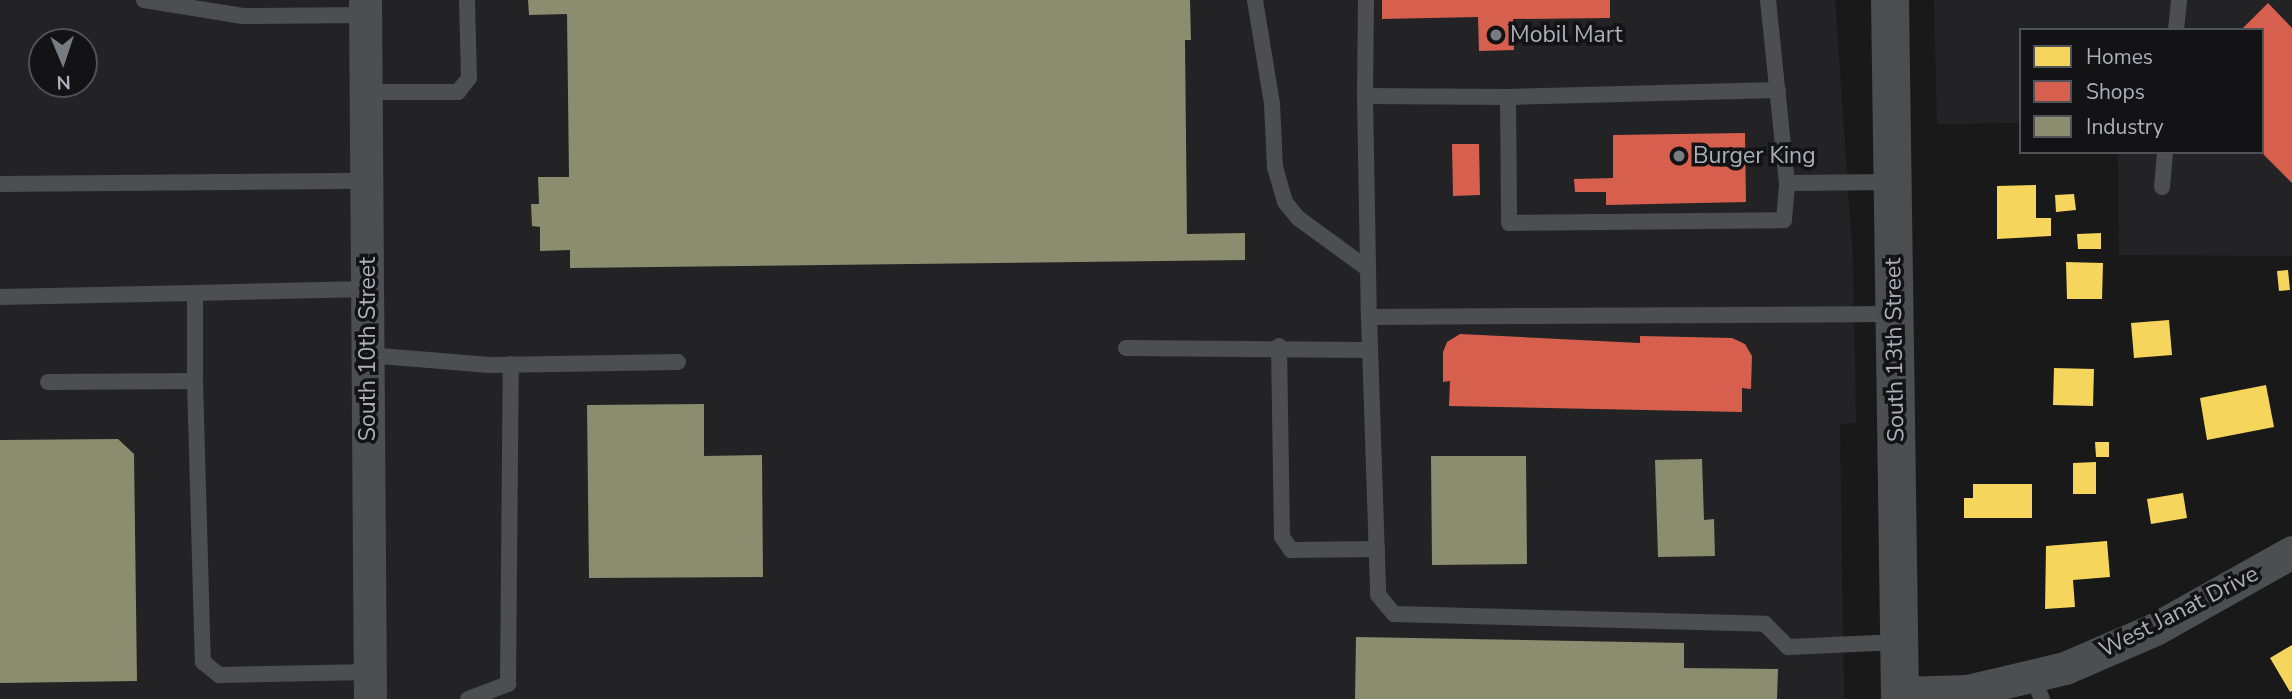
<!DOCTYPE html>
<html>
<head>
<meta charset="utf-8">
<style>
  body { margin:0 }
  #map { position:relative; width:2292px; height:699px; overflow:hidden; background:#191919; font-family:"Nunito Sans",sans-serif }
  div>[style] { position:absolute }
  .built>* { inset:0; background:#232325 }
  .homes>* { inset:0; background:#f6d55c }
  .shops>* { inset:0; background:#d6604d }
  .industry>* { inset:0; background:#8c8c6e }
  .lane>* { height:16px; margin:-8px; padding:0 8px; transform-origin:8px; border-radius:8px; background:#4d4e52 }
  .street>* { height:33px; margin:-16.5px; padding:0 16.5px; transform-origin:16.5px; border-radius:16.5px; background:#4d4e52 }
  .secondary>* { height:38px; margin:-19px; padding:0 19px; transform-origin:19px; border-radius:19px; background:#4c4d50 }
  .dots>* { width:19px; height:19px; translate:-50% -50%; box-sizing:border-box; border:4px solid #131315; border-radius:50% }
  span { translate:-50% -50%; white-space:nowrap; text-align:center; line-height:1.15; -webkit-text-stroke:7px #131315; paint-order:stroke }
  .poi-label { font-size:23px; color:#aab0ba }
  .left { translate:0 -50%; text-align:left }
  .street-label { font-size:23px; color:#aab0ba }
  .legend { position:absolute; left:2019px; top:28px; width:245px; height:126px; box-sizing:border-box; background:#131315; border:2px solid #4f5257; margin:0; padding:9px 12px; list-style:none; font-size:21px; color:#aab0ba }
  .legend li { display:flex; align-items:center; gap:14px; height:35px }
  .legend b { width:35px; border:2px solid #4f5257 }
  .north { position:absolute; left:28px; top:28px; width:70px; height:70px; box-sizing:border-box; background:#131315; border:2px solid #4f5257; border-radius:50%; rotate:178deg; font-size:19px; font-weight:700; line-height:28px; text-align:center; color:#aab0ba }
  .north::after { content:''; display:block; margin:auto; width:24px; height:32px; background:#777b82; clip-path:polygon(50% 0,100% 100%,50% 72%,0 100%) }
</style>
</head>
<body>
<div id="map">
  <div class="built">
    <i style="clip-path:polygon(evenodd,0 0,1835px 0,1853px 261px,1856px 423px,1840px 424px,1844px 699px,0 699px,0 0,42px 42px,84px 42px,84px 84px,42px 84px,42px 42px)"></i>
    <i style="clip-path:polygon(1934px 0,2292px 0,2292px 256px,2119px 255px,2118px 152px,2262px 152px,2262px 30px,2021px 30px,2021px 123px,1937px 124px)"></i>
  </div>
  <div class="homes">
    <i style="clip-path:polygon(2036px 185px,2036px 218px,2051px 218px,2051px 236px,1997px 239px,1997px 186px)"></i>
    <i style="clip-path:polygon(2074px 194px,2076px 210px,2056px 212px,2055px 195px)"></i>
    <i style="clip-path:polygon(2101px 233px,2101px 249px,2078px 249px,2077px 234px)"></i>
    <i style="clip-path:polygon(2066px 262px,2103px 263px,2102px 299px,2067px 299px)"></i>
    <i style="clip-path:polygon(2288px 270px,2290px 290px,2279px 291px,2277px 271px)"></i>
    <i style="clip-path:polygon(2169px 320px,2172px 355px,2134px 358px,2131px 323px)"></i>
    <i style="clip-path:polygon(2054px 368px,2094px 369px,2093px 406px,2053px 405px)"></i>
    <i style="clip-path:polygon(2266px 385px,2274px 427px,2207px 440px,2200px 398px)"></i>
    <i style="clip-path:polygon(2095px 442px,2109px 442px,2109px 457px,2096px 457px)"></i>
    <i style="clip-path:polygon(2096px 462px,2096px 494px,2073px 494px,2073px 463px)"></i>
    <i style="clip-path:polygon(1973px 484px,2032px 484px,2032px 518px,1964px 518px,1964px 498px,1973px 498px)"></i>
    <i style="clip-path:polygon(2183px 493px,2187px 518px,2151px 524px,2147px 499px)"></i>
    <i style="clip-path:polygon(2107px 541px,2110px 577px,2073px 580px,2075px 607px,2045px 609px,2046px 546px)"></i>
    <i style="clip-path:polygon(2292px 645px,2292px 691px,2290px 692px,2270px 658px)"></i>
  </div>
  <div class="shops">
    <i style="clip-path:polygon(1382px 0,1610px 0,1610px 18px,1513px 19px,1514px 50px,1479px 51px,1478px 17px,1382px 19px)"></i>
    <i style="clip-path:polygon(2268px 3px,2292px 28px,2292px 183px,2262px 153px,2262px 30px,2241px 30px)"></i>
    <i style="clip-path:polygon(1745px 133px,1746px 202px,1606px 205px,1606px 192px,1575px 192px,1574px 179px,1613px 178px,1613px 135px)"></i>
    <i style="clip-path:polygon(1452px 144px,1479px 144px,1480px 195px,1453px 196px)"></i>
    <i style="clip-path:polygon(1460px 334px,1640px 343px,1640px 336px,1732px 338px,1745px 344px,1752px 356px,1751px 389px,1742px 388px,1742px 412px,1449px 406px,1450px 381px,1443px 382px,1443px 352px,1447px 342px)"></i>
  </div>
  <div class="industry">
    <i style="clip-path:polygon(528px 0,1190px 0,1191px 40px,1185px 40px,1187px 234px,1245px 233px,1245px 260px,570px 268px,570px 250px,540px 251px,540px 227px,532px 226px,531px 204px,539px 204px,538px 177px,569px 177px,567px 14px,529px 15px)"></i>
    <i style="clip-path:polygon(704px 404px,704px 456px,762px 455px,763px 577px,589px 578px,587px 405px)"></i>
    <i style="clip-path:polygon(118px 439px,134px 454px,137px 681px,0 683px,0 440px)"></i>
    <i style="clip-path:polygon(1431px 456px,1526px 456px,1527px 564px,1432px 565px)"></i>
    <i style="clip-path:polygon(1702px 459px,1704px 520px,1714px 519px,1715px 556px,1658px 557px,1655px 460px)"></i>
    <i style="clip-path:polygon(1356px 637px,1684px 643px,1684px 668px,1778px 669px,1777px 699px,1355px 699px)"></i>
  </div>
  <div class="lane">
    <i style="left:144px;top:0;width:100px;rotate:9.2deg"></i>
    <i style="left:243px;top:16px;width:122px;rotate:-0.5deg"></i>
    <i style="left:1255px;top:0;width:105px;rotate:80.7deg"></i>
    <i style="left:1272px;top:104px;width:63px;rotate:87.3deg"></i>
    <i style="left:1275px;top:167px;width:36px;rotate:74deg"></i>
    <i style="left:1285px;top:202px;width:21px;rotate:51deg"></i>
    <i style="left:1298px;top:218px;width:87px;rotate:36.1deg"></i>
    <i style="left:1366px;top:0;width:96px;rotate:90.6deg"></i>
    <i style="left:1365px;top:96px;width:143px;rotate:0.4deg"></i>
    <i style="left:1508px;top:97px;width:126px;rotate:89.5deg"></i>
    <i style="left:1509px;top:223px;width:275px;rotate:-0.6deg"></i>
    <i style="left:1784px;top:220px;width:37px;rotate:-85deg"></i>
    <i style="left:1768px;top:0;width:184px;rotate:84.1deg"></i>
    <i style="left:1787px;top:183px;width:106px;rotate:-0.5deg"></i>
    <i style="left:2176px;top:30px;width:30px;rotate:-84deg"></i>
    <i style="left:365px;top:92px;width:93px"></i>
    <i style="left:458px;top:92px;width:18px;rotate:-52deg"></i>
    <i style="left:469px;top:78px;width:78px;rotate:-91.5deg"></i>
    <i style="left:1365px;top:96px;width:221px;rotate:89deg"></i>
    <i style="left:1369px;top:317px;width:525px;rotate:-0.33deg"></i>
    <i style="left:1508px;top:97px;width:270px;rotate:-1.5deg"></i>
    <i style="left:0;top:184px;width:366px;rotate:-0.5deg"></i>
    <i style="left:2162px;top:187px;width:35px;rotate:-85deg"></i>
    <i style="left:367px;top:289px;width:172px;rotate:178.7deg"></i>
    <i style="left:195px;top:293px;width:88px;rotate:90deg"></i>
    <i style="left:195px;top:381px;width:281px;rotate:88.4deg"></i>
    <i style="left:203px;top:662px;width:21px;rotate:39deg"></i>
    <i style="left:219px;top:675px;width:151px;rotate:-1.1deg"></i>
    <i style="left:0;top:297px;width:195px;rotate:-1.2deg"></i>
    <i style="left:1369px;top:317px;width:278px;rotate:88.1deg"></i>
    <i style="left:1378px;top:595px;width:25px;rotate:50deg"></i>
    <i style="left:1394px;top:614px;width:371px;rotate:1.5deg"></i>
    <i style="left:1765px;top:624px;width:33px;rotate:45deg"></i>
    <i style="left:1788px;top:647px;width:111px;rotate:-2.6deg"></i>
    <i style="left:1279px;top:346px;width:191px;rotate:89.1deg"></i>
    <i style="left:1282px;top:537px;width:16px;rotate:55deg"></i>
    <i style="left:1291px;top:550px;width:86px;rotate:-0.7deg"></i>
    <i style="left:1126px;top:348px;width:243px;rotate:0.5deg"></i>
    <i style="left:368px;top:355px;width:122px;rotate:4.7deg"></i>
    <i style="left:490px;top:365px;width:188px;rotate:-0.9deg"></i>
    <i style="left:48px;top:382px;width:147px;rotate:-0.4deg"></i>
    <i style="left:2033px;top:678px;width:23px;rotate:67deg"></i>
    <i style="left:468px;top:699px;width:43px;rotate:-20.6deg"></i>
    <i style="left:508px;top:684px;width:320px;rotate:-89.5deg"></i>
  </div>
  <div class="street">
    <i style="left:365px;top:0;width:699px;rotate:89.59deg"></i>
    <i style="left:1900px;top:693px;width:67px;rotate:-1.7deg"></i>
    <i style="left:1967px;top:691px;width:101px;rotate:-13.2deg"></i>
    <i style="left:2065px;top:668px;width:98px;rotate:-23.4deg"></i>
    <i style="left:2155px;top:629px;width:157px;rotate:-29.3deg"></i>
  </div>
  <div class="secondary">
    <i style="left:1890px;top:0;width:699px;rotate:89.18deg"></i>
  </div>
  <div class="dots">
    <i style="left:1496px;top:35px;background:#777b82"></i>
    <i style="left:1679px;top:156px;background:#777b82"></i>
  </div>
  <div class="poi-label">
    <span class="left" style="left:1510px;top:35px">Mobil Mart</span>
    <span class="left" style="left:1693px;top:156px">Burger King</span>
  </div>
  <div class="street-label">
    <span style="left:368px;top:349px;rotate:-90deg">South 10th Street</span>
    <span style="left:1895px;top:350px;rotate:-91deg">South 13th Street</span>
    <span style="left:2179px;top:612px;rotate:-27deg">West Janat Drive</span>
  </div>
  <ul class="legend">
  <li><b style="height:19px;background:#f6d55c"></b>Homes</li>
  <li><b style="height:19px;background:#d6604d"></b>Shops</li>
  <li><b style="height:19px;background:#8c8c6e"></b>Industry</li>
  </ul>
  <div class="north">N</div>
</div>
</body>
</html>
